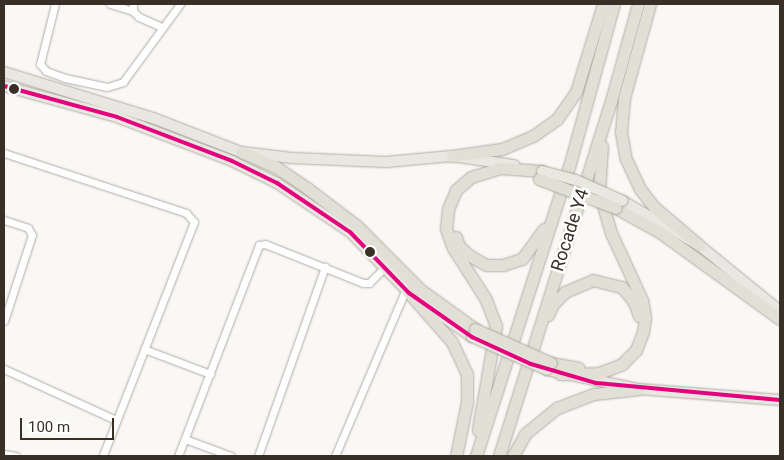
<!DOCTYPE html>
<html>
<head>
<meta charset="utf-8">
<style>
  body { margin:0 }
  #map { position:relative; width:784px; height:460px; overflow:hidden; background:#faf8f5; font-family:Roboto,sans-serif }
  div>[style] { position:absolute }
  .roads { filter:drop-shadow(0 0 1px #b0aca6) drop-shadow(0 0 1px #b0aca6) }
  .minor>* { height:7px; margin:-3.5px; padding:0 3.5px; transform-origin:3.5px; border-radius:3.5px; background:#fefefe }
  .primary>* { height:10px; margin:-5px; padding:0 5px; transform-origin:5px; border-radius:5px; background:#e8e7e0 }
  .trunk>* { height:11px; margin:-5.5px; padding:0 5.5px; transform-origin:5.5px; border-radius:5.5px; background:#e1e0d6 }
  .bridges { filter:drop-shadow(0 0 1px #aeab9e) drop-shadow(0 0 1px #aeab9e) }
  .primary-bridge>* { height:10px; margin:-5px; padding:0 5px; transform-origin:5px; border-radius:5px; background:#e8e7e0 }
  .trunk-bridge>* { height:11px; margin:-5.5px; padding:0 5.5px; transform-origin:5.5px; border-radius:5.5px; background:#e1e0d6 }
  .bus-1>* { height:4px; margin:-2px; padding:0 2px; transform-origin:2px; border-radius:2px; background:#e5007d }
  .dots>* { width:14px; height:14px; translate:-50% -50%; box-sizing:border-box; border:2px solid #fff; border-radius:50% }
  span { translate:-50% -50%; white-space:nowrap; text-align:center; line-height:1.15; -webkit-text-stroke:5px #fff; paint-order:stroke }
  .street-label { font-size:18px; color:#382f26 }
  .frame { position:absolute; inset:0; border:5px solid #382f26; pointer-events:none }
  .scale { position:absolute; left:20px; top:418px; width:94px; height:22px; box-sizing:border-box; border:2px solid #382f26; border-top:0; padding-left:6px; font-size:15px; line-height:18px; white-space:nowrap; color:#382f26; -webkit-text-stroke:4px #fff; paint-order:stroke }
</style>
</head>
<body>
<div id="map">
  <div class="roads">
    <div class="minor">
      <i style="left:55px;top:4px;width:62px;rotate:104deg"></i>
      <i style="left:40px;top:64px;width:9px;rotate:49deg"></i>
      <i style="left:46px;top:71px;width:20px;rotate:20deg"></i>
      <i style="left:65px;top:78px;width:43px;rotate:12.1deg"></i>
      <i style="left:107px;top:87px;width:17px;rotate:-17deg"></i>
      <i style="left:123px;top:82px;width:97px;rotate:-53.8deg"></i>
      <i style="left:110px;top:4px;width:24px;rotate:17deg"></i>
      <i style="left:133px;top:4px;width:7px;rotate:90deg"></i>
      <i style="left:133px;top:11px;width:8px;rotate:45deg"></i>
      <i style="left:139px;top:17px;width:24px;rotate:24deg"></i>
      <i style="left:4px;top:153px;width:192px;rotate:18.2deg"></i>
      <i style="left:186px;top:213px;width:12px;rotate:48deg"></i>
      <i style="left:194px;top:222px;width:251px;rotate:111.3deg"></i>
      <i style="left:4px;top:220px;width:25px;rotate:18deg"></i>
      <i style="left:28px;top:228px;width:8px;rotate:60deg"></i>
      <i style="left:32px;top:235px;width:90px;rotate:108deg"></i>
      <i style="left:144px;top:349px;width:71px;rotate:20.7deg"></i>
      <i style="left:4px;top:369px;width:123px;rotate:24.5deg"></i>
      <i style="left:185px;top:439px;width:49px;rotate:20.3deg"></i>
      <i style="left:4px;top:454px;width:12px;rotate:9deg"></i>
      <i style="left:178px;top:456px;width:226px;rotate:-69deg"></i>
      <i style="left:259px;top:245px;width:6px;rotate:-9deg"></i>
      <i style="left:265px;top:244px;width:105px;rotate:21.7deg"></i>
      <i style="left:363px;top:283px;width:6px"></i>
      <i style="left:369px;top:283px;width:24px;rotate:-45deg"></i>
      <i style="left:258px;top:456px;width:201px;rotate:-70.5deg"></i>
      <i style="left:335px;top:456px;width:181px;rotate:-67deg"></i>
    </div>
    <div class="primary">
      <i style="left:4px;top:72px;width:156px;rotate:17.2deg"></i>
      <i style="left:153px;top:118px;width:94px;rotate:21.1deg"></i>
      <i style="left:241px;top:152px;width:51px;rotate:6.7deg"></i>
      <i style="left:292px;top:158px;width:94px;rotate:2.4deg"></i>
      <i style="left:386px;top:162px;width:66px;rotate:-5.2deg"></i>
      <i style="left:452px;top:156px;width:63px;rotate:8.3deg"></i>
      <i style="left:4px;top:86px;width:117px;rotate:15.3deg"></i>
      <i style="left:117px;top:117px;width:123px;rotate:20.9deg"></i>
      <i style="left:232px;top:161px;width:50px;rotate:26.1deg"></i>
      <i style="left:277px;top:183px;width:88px;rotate:33.9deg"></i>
      <i style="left:350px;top:232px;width:85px;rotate:46deg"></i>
      <i style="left:409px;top:293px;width:77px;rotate:34.9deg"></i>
      <i style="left:623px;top:201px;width:88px;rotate:30.1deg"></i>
      <i style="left:699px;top:245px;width:104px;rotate:39.2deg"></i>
      <i style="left:547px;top:370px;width:94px;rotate:11.7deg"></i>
      <i style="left:639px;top:389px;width:141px;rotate:4.5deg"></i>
    </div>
    <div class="trunk">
      <i style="left:650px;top:4px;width:98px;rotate:105.5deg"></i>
      <i style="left:624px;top:98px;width:34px;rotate:95deg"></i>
      <i style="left:621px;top:132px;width:27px;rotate:80deg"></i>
      <i style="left:626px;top:159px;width:33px;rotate:65deg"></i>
      <i style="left:640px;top:189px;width:23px;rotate:52deg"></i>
      <i style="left:654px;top:207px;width:59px;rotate:40.2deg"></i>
      <i style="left:241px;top:152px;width:38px;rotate:23deg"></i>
      <i style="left:276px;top:167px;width:37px;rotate:34deg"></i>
      <i style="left:307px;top:188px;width:61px;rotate:37.1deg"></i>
      <i style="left:356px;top:225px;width:92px;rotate:45deg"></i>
      <i style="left:421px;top:290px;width:67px;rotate:35.8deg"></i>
      <i style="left:452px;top:156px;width:50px;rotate:-8deg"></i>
      <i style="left:502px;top:149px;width:34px;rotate:-23deg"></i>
      <i style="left:533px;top:136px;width:29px;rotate:-35deg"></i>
      <i style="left:557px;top:119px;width:33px;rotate:-55deg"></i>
      <i style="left:576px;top:92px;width:92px;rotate:-72.9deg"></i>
      <i style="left:616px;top:208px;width:51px;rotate:29.1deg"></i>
      <i style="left:661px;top:233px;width:147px;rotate:35.9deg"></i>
      <i style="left:456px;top:237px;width:9px;rotate:72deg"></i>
      <i style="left:459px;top:246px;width:15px;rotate:42deg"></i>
      <i style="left:470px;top:256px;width:18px;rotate:29deg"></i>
      <i style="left:486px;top:265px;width:17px"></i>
      <i style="left:503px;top:265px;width:20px;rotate:-18deg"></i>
      <i style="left:522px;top:259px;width:37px;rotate:-54deg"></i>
      <i style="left:409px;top:293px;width:65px;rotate:48.7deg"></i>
      <i style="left:452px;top:342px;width:35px;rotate:65deg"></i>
      <i style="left:467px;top:374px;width:28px;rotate:90deg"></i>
      <i style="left:467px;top:402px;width:55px;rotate:101.5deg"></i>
      <i style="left:548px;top:315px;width:12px;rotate:-66deg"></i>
      <i style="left:553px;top:304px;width:17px;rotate:-45deg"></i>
      <i style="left:565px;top:292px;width:30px;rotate:-23deg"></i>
      <i style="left:593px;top:280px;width:30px;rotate:14deg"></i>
      <i style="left:622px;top:287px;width:19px;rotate:51deg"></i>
      <i style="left:634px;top:302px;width:15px;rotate:70deg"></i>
      <i style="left:551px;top:363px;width:28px;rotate:10deg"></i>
      <i style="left:560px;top:374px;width:39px;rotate:-1deg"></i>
      <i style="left:599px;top:373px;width:25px;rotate:-21deg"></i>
      <i style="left:622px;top:364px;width:20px;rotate:-45deg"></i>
      <i style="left:636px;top:350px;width:19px;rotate:-69deg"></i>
      <i style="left:643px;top:332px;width:15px;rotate:-82deg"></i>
      <i style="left:645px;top:317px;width:17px;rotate:-100deg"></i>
      <i style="left:642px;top:300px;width:74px;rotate:-114.8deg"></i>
      <i style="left:611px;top:233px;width:43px;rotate:-106.3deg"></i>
      <i style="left:599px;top:192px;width:46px;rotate:-86.3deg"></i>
      <i style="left:478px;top:430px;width:106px;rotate:-80.2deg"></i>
      <i style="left:496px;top:326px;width:30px;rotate:-111deg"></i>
      <i style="left:485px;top:298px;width:59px;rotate:-122.6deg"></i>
      <i style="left:453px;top:248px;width:20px;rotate:-110deg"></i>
      <i style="left:446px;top:229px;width:20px;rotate:-84deg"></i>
      <i style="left:448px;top:209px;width:21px;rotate:-67deg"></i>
      <i style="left:456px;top:190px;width:20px;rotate:-41deg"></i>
      <i style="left:471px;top:177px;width:30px;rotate:-17deg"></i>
      <i style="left:500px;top:168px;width:42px;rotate:4.1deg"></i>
      <i style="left:476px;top:456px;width:304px;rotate:-72.2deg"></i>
      <i style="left:569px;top:167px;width:169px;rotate:-74.6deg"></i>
      <i style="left:499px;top:456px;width:372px;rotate:-72.5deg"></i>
      <i style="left:611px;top:101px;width:101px;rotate:-74.4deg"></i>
      <i style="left:513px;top:456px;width:26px;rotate:-61deg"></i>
      <i style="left:526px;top:433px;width:40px;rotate:-39deg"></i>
      <i style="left:557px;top:408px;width:40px;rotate:-21deg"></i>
      <i style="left:594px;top:394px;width:45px;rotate:-6.3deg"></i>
    </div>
  </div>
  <div class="bridges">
    <div class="primary-bridge">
      <i style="left:542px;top:171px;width:35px;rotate:15deg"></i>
      <i style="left:576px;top:180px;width:51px;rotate:24.1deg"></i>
      <i style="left:472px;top:337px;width:82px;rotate:23.7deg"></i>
    </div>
    <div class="trunk-bridge">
      <i style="left:539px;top:179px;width:82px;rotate:20.6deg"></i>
      <i style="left:475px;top:329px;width:83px;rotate:24.1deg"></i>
    </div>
  </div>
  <div class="bus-1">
    <i style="left:4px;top:86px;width:117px;rotate:15.3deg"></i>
    <i style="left:117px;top:117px;width:123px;rotate:20.9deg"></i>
    <i style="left:232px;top:161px;width:50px;rotate:26.1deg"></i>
    <i style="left:277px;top:183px;width:88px;rotate:33.9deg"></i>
    <i style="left:350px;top:232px;width:85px;rotate:46deg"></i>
    <i style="left:409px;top:293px;width:77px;rotate:34.9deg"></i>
    <i style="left:472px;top:337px;width:65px;rotate:24.6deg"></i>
    <i style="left:531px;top:364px;width:68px;rotate:16.3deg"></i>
    <i style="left:596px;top:383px;width:185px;rotate:5.3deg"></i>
  </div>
  <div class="dots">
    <i style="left:14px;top:89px;background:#382f26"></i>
    <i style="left:370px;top:252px;background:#382f26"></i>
  </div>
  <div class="street-label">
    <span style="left:570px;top:230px;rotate:-72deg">Rocade Y4</span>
  </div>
  <div class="frame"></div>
  <div class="scale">100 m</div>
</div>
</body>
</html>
